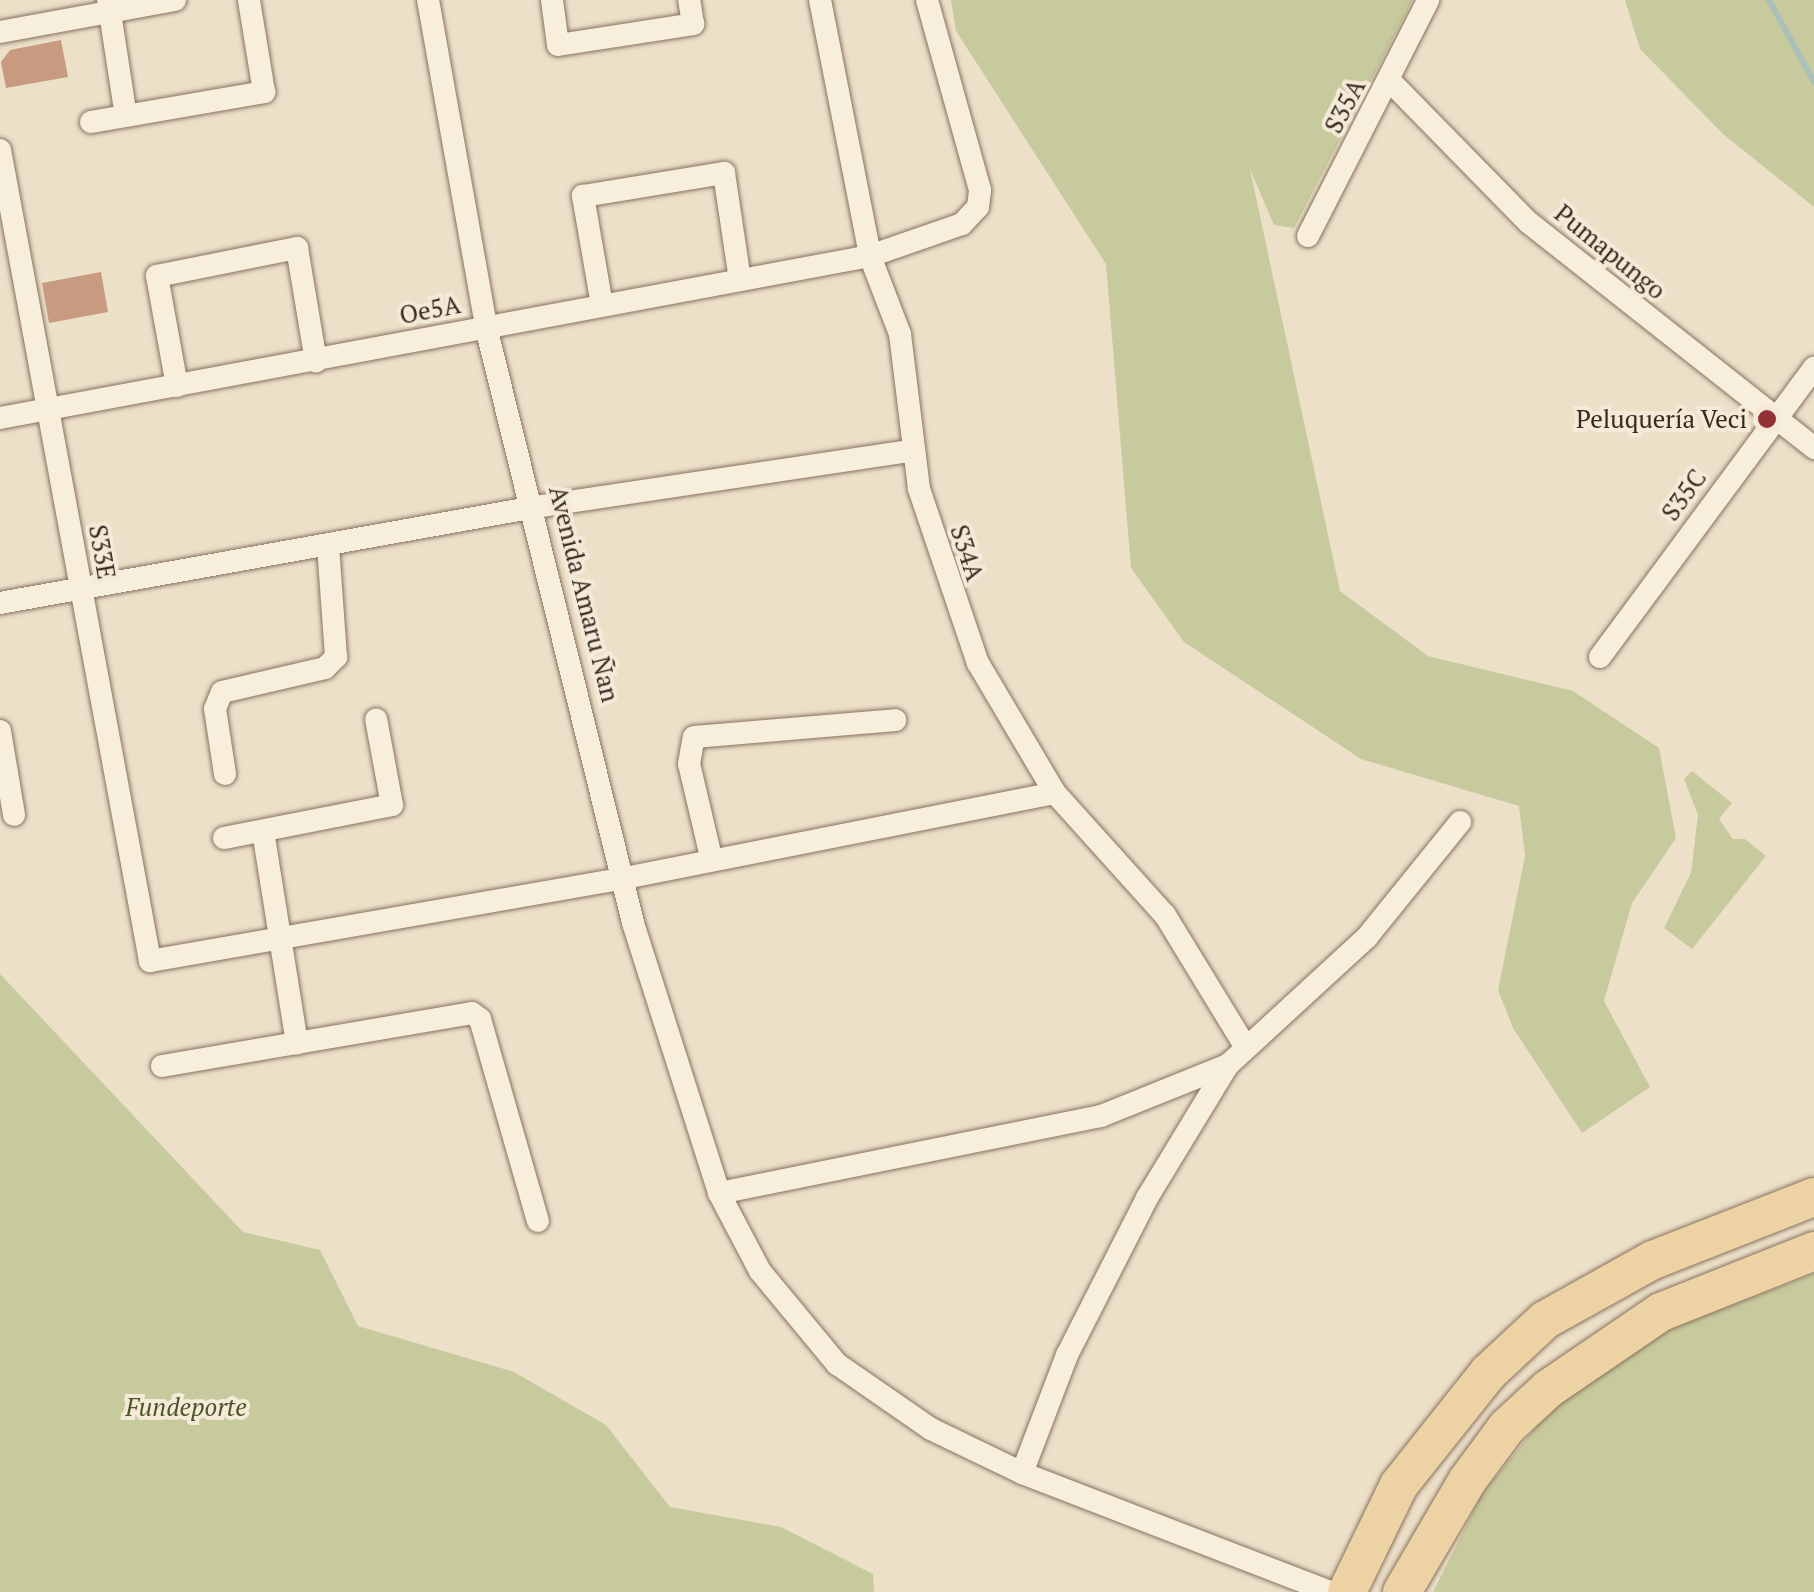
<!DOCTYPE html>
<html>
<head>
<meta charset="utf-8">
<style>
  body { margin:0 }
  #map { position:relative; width:1814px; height:1592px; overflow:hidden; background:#ece0c9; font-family:"PT Serif",serif }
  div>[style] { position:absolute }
  .green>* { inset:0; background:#c7ca9d }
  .stream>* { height:6px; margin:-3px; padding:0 3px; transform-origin:3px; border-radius:3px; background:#a9c1b9 }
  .building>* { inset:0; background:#c89b81 }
  .roads { filter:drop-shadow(0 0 2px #88725e) drop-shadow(0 0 2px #88725e) }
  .street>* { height:22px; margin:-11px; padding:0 11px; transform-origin:11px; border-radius:11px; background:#f7eedc }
  .primary>* { height:38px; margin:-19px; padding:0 19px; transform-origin:19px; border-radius:19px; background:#edd2a3 }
  .dots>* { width:28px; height:28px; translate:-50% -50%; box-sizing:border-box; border:5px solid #f4ead8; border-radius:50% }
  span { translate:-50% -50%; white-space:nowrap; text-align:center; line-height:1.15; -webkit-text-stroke:8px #f4ead8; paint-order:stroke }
  .street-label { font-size:25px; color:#392b21 }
  .poi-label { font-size:25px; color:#392b21 }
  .right { translate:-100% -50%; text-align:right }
  .park-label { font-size:25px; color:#4c5429; font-style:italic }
</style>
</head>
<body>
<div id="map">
  <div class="green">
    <i style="clip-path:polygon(951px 0,1413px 0,1294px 228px,1274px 225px,1250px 169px,1340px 591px,1428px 656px,1573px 691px,1659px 748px,1676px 838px,1632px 903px,1604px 1001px,1650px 1087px,1582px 1133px,1513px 1028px,1498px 990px,1525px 856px,1519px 806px,1361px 759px,1184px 642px,1131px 568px,1106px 264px,956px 31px)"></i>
    <i style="clip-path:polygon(1625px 0,1814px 0,1814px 207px,1723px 134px,1640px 49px)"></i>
    <i style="clip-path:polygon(1692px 771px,1732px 803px,1719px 819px,1733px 839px,1745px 839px,1766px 856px,1692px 949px,1664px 928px,1691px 873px,1698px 815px,1684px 779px)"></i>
    <i style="clip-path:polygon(0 974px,243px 1232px,320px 1250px,358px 1326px,514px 1372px,606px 1425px,670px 1507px,781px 1527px,873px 1574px,874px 1592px,0 1592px)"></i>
    <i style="clip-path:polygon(1814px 1274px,1814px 1592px,1433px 1592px,1482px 1494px,1547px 1413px,1657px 1333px)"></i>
  </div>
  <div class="stream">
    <i style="left:1769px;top:0;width:94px;rotate:61.2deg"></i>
  </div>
  <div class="building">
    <i style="clip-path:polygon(61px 40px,68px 77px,6px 88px,1px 62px,10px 50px)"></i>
    <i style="clip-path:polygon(101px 272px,108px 312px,49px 323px,42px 283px)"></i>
  </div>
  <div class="roads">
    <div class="street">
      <i style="left:108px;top:0;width:117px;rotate:81.2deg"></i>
      <i style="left:428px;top:0;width:332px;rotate:79.9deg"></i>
      <i style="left:486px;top:327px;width:614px;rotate:76.14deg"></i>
      <i style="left:633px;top:923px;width:283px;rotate:72.3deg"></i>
      <i style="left:719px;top:1193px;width:88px;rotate:62.3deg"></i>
      <i style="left:760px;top:1271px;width:121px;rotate:50.4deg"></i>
      <i style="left:837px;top:1364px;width:114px;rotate:34.7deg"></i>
      <i style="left:931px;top:1429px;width:101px;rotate:25.8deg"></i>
      <i style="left:1022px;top:1473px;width:331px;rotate:21.1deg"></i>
      <i style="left:552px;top:0;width:45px;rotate:82.4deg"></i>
      <i style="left:558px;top:45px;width:137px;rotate:-8.8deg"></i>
      <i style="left:693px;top:24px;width:24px;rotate:-99deg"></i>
      <i style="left:820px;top:0;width:261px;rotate:78.9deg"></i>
      <i style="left:870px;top:256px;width:84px;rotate:69deg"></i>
      <i style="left:900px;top:334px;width:156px;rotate:83deg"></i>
      <i style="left:919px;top:489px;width:184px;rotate:71.3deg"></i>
      <i style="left:978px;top:663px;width:151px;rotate:59.4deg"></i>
      <i style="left:1055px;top:793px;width:164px;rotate:48deg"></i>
      <i style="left:1165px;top:915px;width:153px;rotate:58.6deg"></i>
      <i style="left:0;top:32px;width:178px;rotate:-10.4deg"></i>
      <i style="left:1389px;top:80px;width:199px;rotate:45.6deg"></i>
      <i style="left:1528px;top:222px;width:365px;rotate:38.3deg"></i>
      <i style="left:91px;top:122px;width:176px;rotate:-9.8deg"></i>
      <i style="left:264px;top:92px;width:93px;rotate:-99.3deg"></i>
      <i style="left:0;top:150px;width:825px;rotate:79.52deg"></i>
      <i style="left:150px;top:961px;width:482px;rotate:-9.9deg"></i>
      <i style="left:625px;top:878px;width:438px;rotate:-11.2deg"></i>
      <i style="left:1308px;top:236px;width:265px;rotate:-63deg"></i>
      <i style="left:602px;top:305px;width:111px;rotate:-99.9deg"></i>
      <i style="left:583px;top:196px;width:143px;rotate:-9.3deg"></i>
      <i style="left:724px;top:173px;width:108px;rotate:81.5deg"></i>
      <i style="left:177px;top:386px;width:112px;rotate:-100.3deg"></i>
      <i style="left:157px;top:276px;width:143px;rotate:-11.3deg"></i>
      <i style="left:297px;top:248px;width:115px;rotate:80.5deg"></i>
      <i style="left:0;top:418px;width:885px;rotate:-10.55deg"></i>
      <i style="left:870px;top:256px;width:97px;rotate:-19.2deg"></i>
      <i style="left:962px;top:224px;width:23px;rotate:-47deg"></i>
      <i style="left:978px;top:207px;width:17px;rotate:-83deg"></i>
      <i style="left:980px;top:190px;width:197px;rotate:-105.6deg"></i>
      <i style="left:0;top:603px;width:544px;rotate:-10.17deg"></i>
      <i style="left:535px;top:507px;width:380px;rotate:-8.5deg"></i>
      <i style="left:1600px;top:657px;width:360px;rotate:-53.5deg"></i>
      <i style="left:0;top:731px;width:85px;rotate:80.5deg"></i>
      <i style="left:225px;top:774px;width:66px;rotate:-98.7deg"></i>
      <i style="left:215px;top:709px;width:18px;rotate:-68deg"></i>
      <i style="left:222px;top:692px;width:106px;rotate:-13.1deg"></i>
      <i style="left:325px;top:668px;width:16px;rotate:-45deg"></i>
      <i style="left:336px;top:657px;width:112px;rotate:-94.1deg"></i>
      <i style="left:263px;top:831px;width:215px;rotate:80.9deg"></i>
      <i style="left:224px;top:838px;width:171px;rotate:-11.1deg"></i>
      <i style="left:392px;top:805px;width:87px;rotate:-100.5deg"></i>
      <i style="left:711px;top:857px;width:96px;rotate:-103.3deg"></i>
      <i style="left:689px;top:764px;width:27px;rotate:-80deg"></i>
      <i style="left:694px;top:737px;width:202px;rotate:-4.8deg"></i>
      <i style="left:162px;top:1066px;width:314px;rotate:-9.7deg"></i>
      <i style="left:472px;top:1013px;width:10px;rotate:37deg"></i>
      <i style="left:480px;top:1019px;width:210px;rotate:74deg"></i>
      <i style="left:719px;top:1193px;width:390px;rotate:-11.4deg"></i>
      <i style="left:1101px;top:1116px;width:137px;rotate:-21.9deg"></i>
      <i style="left:1022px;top:1473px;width:126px;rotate:-69.1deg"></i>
      <i style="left:1067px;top:1355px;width:176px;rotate:-63deg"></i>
      <i style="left:1147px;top:1198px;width:156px;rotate:-58.7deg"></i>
      <i style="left:1228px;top:1065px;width:189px;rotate:-42.6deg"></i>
      <i style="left:1367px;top:937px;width:148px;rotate:-51deg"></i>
    </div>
    <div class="primary">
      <i style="left:1347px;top:1592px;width:119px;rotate:-64.1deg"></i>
      <i style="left:1399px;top:1485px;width:143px;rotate:-51.5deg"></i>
      <i style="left:1488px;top:1373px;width:78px;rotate:-42.9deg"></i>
      <i style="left:1545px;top:1320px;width:124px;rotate:-29.1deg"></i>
      <i style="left:1653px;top:1260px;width:173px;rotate:-21.4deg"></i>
      <i style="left:1402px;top:1592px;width:129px;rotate:-59.6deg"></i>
      <i style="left:1467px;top:1481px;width:67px;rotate:-53.5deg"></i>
      <i style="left:1507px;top:1427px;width:56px;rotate:-42.8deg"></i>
      <i style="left:1548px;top:1389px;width:137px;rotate:-34.3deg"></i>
      <i style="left:1661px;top:1312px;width:165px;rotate:-21.7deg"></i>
    </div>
  </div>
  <div class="dots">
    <i style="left:1767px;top:419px;background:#943137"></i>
  </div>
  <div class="street-label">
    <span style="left:1345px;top:106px;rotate:-62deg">S35A</span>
    <span style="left:1610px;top:252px;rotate:39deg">Pumapungo</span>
    <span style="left:430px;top:310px;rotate:-11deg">Oe5A</span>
    <span style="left:1684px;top:495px;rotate:-54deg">S35C</span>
    <span style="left:102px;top:552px;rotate:80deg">S33E</span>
    <span style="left:967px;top:553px;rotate:72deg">S34A</span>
    <span style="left:584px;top:594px;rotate:76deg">Avenida Amaru Ñan</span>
  </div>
  <div class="poi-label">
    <span class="right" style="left:1747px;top:419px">Peluquería Veci</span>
  </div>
  <div class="park-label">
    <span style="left:186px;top:1407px">Fundeporte</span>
  </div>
</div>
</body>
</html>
